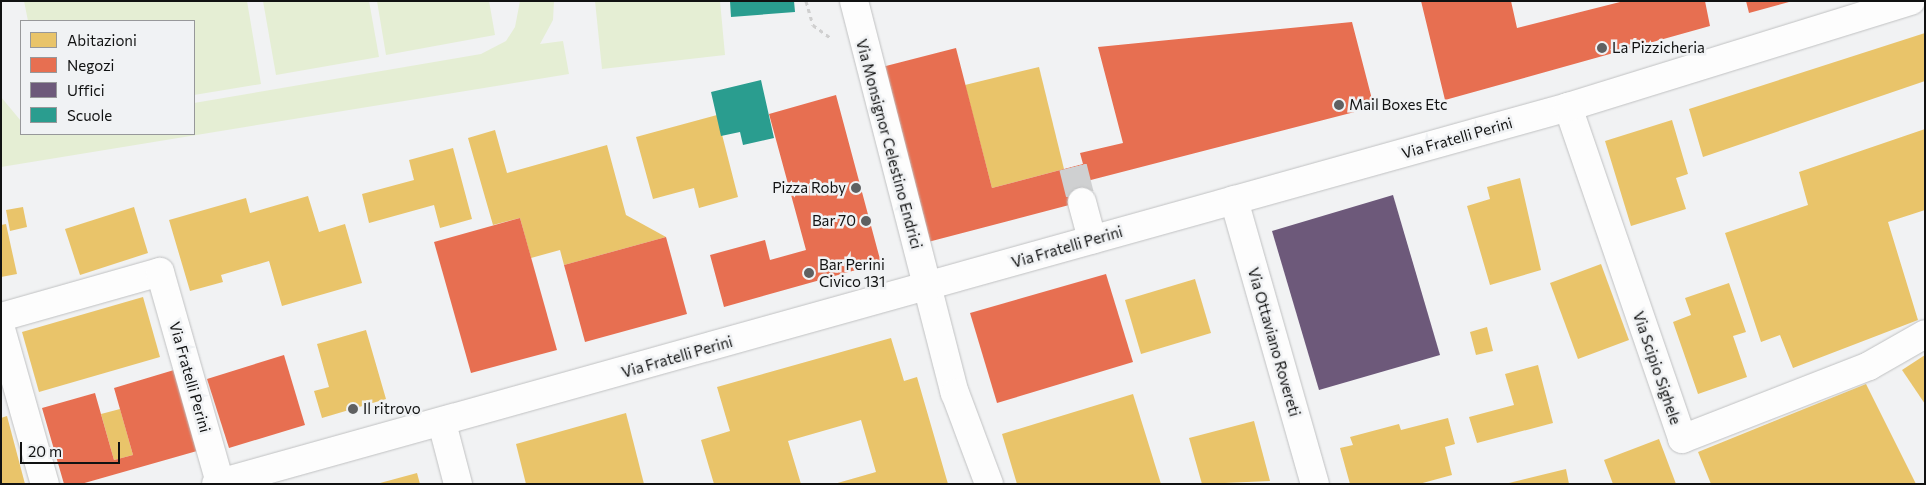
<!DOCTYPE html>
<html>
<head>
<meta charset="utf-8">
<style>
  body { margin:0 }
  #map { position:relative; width:1926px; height:485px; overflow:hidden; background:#f1f2f3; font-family:Commissioner,sans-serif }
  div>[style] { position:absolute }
  .green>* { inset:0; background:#e5eed4 }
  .homes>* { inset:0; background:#e9c46a }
  .shops>* { inset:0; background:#e76f51 }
  .offices>* { inset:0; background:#6d597a }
  .schools>* { inset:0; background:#2a9d8f }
  .minor-tunnel>* { height:28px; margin-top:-14px; transform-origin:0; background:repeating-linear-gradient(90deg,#cfd0d1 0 28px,transparent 0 42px) }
  .path>* { height:3px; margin-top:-1.5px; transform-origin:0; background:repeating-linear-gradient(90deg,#cfcfcf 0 4px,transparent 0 8px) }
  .roads { filter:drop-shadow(0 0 1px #c0c1c2) drop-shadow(0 0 1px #c0c1c2) }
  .minor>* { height:28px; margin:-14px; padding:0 14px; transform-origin:14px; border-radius:14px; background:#fdfdfd }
  .dots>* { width:14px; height:14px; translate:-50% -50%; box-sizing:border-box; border:2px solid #f0f2f4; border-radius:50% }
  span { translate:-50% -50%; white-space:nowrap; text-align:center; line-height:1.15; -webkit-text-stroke:5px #f0f2f4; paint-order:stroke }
  .poi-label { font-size:15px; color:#111212 }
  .left { translate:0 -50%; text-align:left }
  .right { translate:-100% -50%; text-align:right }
  .street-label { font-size:15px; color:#111212 }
  .frame { position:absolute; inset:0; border:2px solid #111212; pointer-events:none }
  .legend { position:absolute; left:20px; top:20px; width:175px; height:115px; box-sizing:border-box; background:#f0f2f4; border:1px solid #97989a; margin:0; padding:6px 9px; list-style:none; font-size:15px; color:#111212 }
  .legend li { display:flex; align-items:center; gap:10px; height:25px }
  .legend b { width:25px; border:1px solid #97989a }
  .scale { position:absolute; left:20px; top:442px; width:100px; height:22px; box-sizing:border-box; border:2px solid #111212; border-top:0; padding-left:6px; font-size:15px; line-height:18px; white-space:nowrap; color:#111212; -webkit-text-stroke:4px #f0f2f4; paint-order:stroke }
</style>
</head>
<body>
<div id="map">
  <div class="green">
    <i style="clip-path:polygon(24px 1px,247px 1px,261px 84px,194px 95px,194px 21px,28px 21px)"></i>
    <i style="clip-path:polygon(263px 1px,369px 1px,379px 57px,276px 75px)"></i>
    <i style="clip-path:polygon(377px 1px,489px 1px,495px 35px,386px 55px)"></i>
    <i style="clip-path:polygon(520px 1px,554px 1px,553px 20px,540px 44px,563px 41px,569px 74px,1px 167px,1px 97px,21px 121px,21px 134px,194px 134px,194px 103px,481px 54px,506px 41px,515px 27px)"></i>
    <i style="clip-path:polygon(595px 1px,720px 1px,725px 55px,602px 69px)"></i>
  </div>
  <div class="homes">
    <i style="clip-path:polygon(1925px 33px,1925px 81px,1703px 157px,1689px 109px)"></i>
    <i style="clip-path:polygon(1039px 67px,1064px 169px,992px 188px,965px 85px)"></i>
    <i style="clip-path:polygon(717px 115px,738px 197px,699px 208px,694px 188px,653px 199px,636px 137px)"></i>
    <i style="clip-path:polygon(1672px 120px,1688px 174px,1676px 178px,1686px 209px,1631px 226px,1605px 141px)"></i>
    <i style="clip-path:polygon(1925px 129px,1925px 210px,1888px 222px,1918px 320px,1793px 368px,1780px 335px,1761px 342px,1725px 233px,1808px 205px,1799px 172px)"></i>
    <i style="clip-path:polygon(495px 130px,507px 173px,607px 145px,626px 215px,666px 237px,564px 265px,560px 250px,531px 258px,520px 218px,493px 225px,468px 138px)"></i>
    <i style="clip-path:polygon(453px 148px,472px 219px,440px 228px,434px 205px,369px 223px,362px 194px,414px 180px,409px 160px)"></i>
    <i style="clip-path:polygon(1520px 178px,1541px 270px,1490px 285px,1467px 206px,1490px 199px,1487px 187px)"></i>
    <i style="clip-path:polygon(308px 196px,319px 232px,345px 224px,362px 283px,282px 306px,269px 261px,221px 275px,223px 282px,190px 291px,169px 220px,246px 198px,250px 213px)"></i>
    <i style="clip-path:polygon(23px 207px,27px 227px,10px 231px,6px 210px)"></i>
    <i style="clip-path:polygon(134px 207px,148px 253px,80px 275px,65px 229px)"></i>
    <i style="clip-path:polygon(6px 224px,17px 274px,1px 277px,1px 225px)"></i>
    <i style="clip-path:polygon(1601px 264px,1629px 340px,1578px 359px,1550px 283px)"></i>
    <i style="clip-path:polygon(1195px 279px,1211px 333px,1141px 354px,1125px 300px)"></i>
    <i style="clip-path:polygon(1729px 283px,1746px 332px,1733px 336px,1747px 377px,1698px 394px,1673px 322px,1691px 315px,1685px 298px)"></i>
    <i style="clip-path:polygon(143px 297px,160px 357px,39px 392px,22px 332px)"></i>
    <i style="clip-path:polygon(1487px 327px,1493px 351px,1476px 355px,1470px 332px)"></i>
    <i style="clip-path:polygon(366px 330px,386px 399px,322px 418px,314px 391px,329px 387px,317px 344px)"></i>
    <i style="clip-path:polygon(891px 338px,904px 381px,917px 377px,948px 484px,834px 484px,876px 472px,861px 420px,788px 441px,801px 484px,714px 484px,701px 440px,730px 431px,717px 387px)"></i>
    <i style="clip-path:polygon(1925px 355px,1925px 404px,1902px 370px)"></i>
    <i style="clip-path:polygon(1538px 365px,1553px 423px,1477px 443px,1469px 417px,1514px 405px,1505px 374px)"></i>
    <i style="clip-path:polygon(1866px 384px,1916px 484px,1711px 484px,1698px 452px)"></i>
    <i style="clip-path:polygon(1133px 394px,1161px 484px,1017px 484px,1002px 434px)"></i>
    <i style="clip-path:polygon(120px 409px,133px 455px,114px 460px,101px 414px)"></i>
    <i style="clip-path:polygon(626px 413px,644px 484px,526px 484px,516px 444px)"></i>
    <i style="clip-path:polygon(7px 416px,25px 484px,1px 484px,1px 418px)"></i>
    <i style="clip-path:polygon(1448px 418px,1455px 444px,1445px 447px,1452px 475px,1419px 484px,1350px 484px,1340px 448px,1353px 445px,1350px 437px,1399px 424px,1401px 430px)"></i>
    <i style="clip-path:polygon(1254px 421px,1270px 481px,1202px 484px,1189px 438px)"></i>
    <i style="clip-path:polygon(1659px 439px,1676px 484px,1613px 484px,1604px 460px)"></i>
    <i style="clip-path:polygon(1566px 469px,1569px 484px,1509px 484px,1509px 483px)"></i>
    <i style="clip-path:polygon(417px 473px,420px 484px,380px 484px,380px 483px)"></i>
  </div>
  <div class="shops">
    <i style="clip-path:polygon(1421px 1px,1511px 1px,1517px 28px,1624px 1px,1705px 1px,1710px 26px,1445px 100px)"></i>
    <i style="clip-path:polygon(1746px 1px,1789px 1px,1789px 2px,1749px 13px)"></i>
    <i style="clip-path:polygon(1352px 22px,1374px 107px,1087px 181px,1092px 199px,928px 242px,882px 67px,956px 48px,992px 188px,1083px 164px,1080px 153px,1123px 143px,1098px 47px)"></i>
    <i style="clip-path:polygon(836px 95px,881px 263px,724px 307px,710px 255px,765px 240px,770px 260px,806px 250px,769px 114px)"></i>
    <i style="clip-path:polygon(520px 218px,557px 350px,471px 373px,434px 242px)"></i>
    <i style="clip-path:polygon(666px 237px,687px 314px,585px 342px,564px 265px)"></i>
    <i style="clip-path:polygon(1106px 274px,1133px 362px,997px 403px,970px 313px)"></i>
    <i style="clip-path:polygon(284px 355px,305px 425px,229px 448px,207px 379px)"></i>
    <i style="clip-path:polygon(174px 370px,197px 451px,81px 484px,64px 484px,42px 408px,95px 393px,114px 460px,133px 455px,114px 388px)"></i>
  </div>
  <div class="offices">
    <i style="clip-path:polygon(1393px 195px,1440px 355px,1319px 390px,1272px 231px)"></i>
  </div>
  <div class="schools">
    <i style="clip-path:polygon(730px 1px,794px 1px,795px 12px,731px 17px)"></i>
    <i style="clip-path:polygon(761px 80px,774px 138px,743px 145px,740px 132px,721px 136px,711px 92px)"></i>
  </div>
  <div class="minor-tunnel">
    <i style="left:1073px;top:167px;width:36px;rotate:76deg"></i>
  </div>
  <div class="path">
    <i style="left:806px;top:1px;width:25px;rotate:74deg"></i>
    <i style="left:813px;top:25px;width:22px;rotate:36deg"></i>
  </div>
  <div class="roads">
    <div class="minor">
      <i style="left:854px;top:1px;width:405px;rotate:75.6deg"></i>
      <i style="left:955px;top:393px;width:97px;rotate:69.5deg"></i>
      <i style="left:1568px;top:107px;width:351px;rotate:71deg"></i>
      <i style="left:1682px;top:439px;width:201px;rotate:-21.3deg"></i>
      <i style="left:1869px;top:366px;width:64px;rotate:-29.7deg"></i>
      <i style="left:1234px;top:200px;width:295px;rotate:74.1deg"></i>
      <i style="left:1082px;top:202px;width:39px;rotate:75deg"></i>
      <i style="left:1px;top:317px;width:165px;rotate:-15.8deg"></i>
      <i style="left:160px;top:272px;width:219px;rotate:74.1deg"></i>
      <i style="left:1px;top:329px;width:161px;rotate:74.2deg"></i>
      <i style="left:442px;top:423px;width:63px;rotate:75.3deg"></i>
      <i style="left:216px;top:484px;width:1404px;rotate:-15.58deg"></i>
      <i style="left:1568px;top:107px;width:359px;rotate:-17.2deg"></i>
    </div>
  </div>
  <div class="dots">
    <i style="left:1602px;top:48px;background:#5f6061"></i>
    <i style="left:1339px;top:105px;background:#5f6061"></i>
    <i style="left:856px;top:188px;background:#5f6061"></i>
    <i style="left:866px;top:221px;background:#5f6061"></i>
    <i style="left:809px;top:273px;background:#5f6061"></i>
    <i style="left:353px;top:409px;background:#5f6061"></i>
  </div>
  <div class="poi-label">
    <span class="left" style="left:1612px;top:48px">La Pizzicheria</span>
    <span class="left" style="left:1349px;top:105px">Mail Boxes Etc</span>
    <span class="right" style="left:846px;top:188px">Pizza Roby</span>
    <span class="right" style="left:856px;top:221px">Bar 70</span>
    <span class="left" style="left:819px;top:273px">Bar Perini<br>Civico 131</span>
    <span class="left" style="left:363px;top:409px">Il ritrovo</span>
  </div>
  <div class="street-label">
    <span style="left:1457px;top:138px;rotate:-16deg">Via Fratelli Perini</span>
    <span style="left:889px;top:144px;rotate:75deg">Via Monsignor Celestino Endrici</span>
    <span style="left:1067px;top:247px;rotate:-16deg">Via Fratelli Perini</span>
    <span style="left:1274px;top:342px;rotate:74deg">Via Ottaviano Rovereti</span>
    <span style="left:677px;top:357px;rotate:-16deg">Via Fratelli Perini</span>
    <span style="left:1657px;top:368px;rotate:71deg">Via Scipio Sighele</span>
    <span style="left:190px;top:377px;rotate:74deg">Via Fratelli Perini</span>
  </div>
  <div class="frame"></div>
  <ul class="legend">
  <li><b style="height:14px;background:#e9c46a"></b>Abitazioni</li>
  <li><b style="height:14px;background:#e76f51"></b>Negozi</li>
  <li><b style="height:14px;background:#6d597a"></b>Uffici</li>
  <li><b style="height:14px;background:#2a9d8f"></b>Scuole</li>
  </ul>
  <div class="scale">20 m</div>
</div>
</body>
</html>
